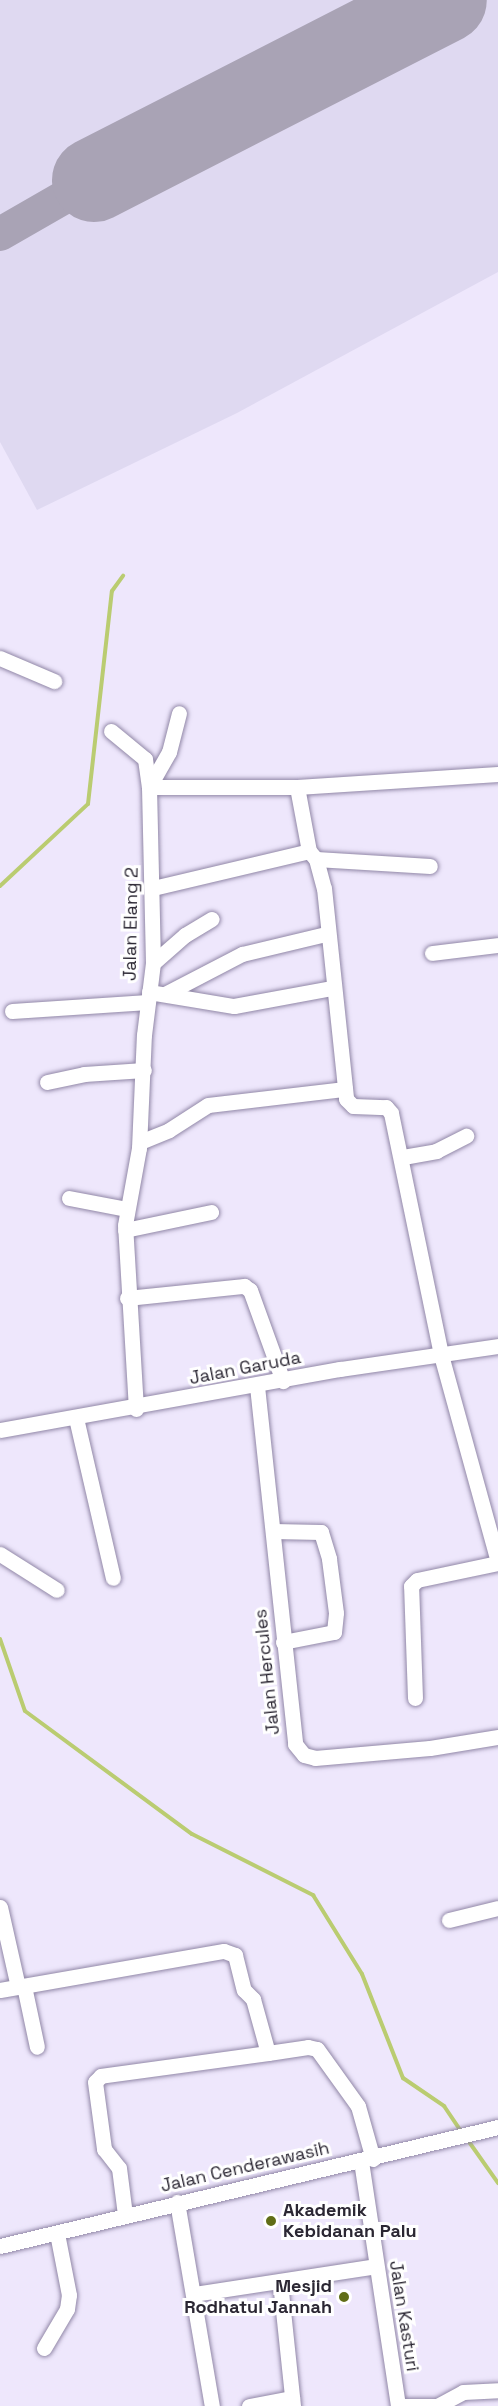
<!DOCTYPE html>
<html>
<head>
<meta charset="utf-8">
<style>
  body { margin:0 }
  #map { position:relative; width:498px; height:2406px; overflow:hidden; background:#eee7fc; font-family:"Space Grotesk",sans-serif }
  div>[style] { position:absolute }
  .built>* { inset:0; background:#dfd9f1 }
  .stream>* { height:4px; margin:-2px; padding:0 2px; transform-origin:2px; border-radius:2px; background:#bacc71 }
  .taxiway>* { height:34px; margin:-17px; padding:0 17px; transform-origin:17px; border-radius:17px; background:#a9a3b5 }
  .runway>* { height:84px; margin:-42px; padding:0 42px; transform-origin:42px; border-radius:42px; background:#a9a3b5 }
  .roads { filter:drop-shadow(0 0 2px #9187a7) drop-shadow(0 0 2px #9187a7) }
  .minor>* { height:15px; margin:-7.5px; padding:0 7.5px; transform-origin:7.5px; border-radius:7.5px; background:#fff }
  .dots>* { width:16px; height:16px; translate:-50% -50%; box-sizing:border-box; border:3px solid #fff; border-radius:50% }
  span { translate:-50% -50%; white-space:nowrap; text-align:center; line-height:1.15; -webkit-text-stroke:6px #fff; paint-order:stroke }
  .street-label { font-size:18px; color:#2b2733 }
  .poi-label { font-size:18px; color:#2b2733; font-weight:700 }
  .left { translate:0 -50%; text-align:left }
  .right { translate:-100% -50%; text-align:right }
</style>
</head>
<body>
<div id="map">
  <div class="built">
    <i style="clip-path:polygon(0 0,498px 0,498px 272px,237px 413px,37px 510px,0 442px)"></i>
  </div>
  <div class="stream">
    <i style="left:0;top:886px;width:120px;rotate:-43deg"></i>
    <i style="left:88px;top:804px;width:214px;rotate:-83.6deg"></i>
    <i style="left:112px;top:591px;width:19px;rotate:-54deg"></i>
    <i style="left:0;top:1639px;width:76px;rotate:70.9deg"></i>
    <i style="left:25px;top:1711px;width:207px;rotate:36.4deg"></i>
    <i style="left:192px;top:1834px;width:136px;rotate:26.8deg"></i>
    <i style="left:313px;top:1895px;width:93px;rotate:58.2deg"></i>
    <i style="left:362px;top:1974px;width:112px;rotate:68.5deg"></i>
    <i style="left:403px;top:2078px;width:50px;rotate:34.3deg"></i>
    <i style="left:444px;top:2106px;width:30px;rotate:56deg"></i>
    <i style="left:467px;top:2139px;width:54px;rotate:54.8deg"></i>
  </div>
  <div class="taxiway">
    <i style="left:0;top:234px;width:108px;rotate:-29.9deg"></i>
  </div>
  <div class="runway">
    <i style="left:94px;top:180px;width:394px;rotate:-27.1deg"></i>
  </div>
  <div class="roads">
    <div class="minor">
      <i style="left:0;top:658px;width:59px;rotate:23.1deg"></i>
      <i style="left:111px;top:731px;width:44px;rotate:39.5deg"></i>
      <i style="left:145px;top:759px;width:28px;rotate:82deg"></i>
      <i style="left:149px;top:787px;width:40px;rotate:-60.3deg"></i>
      <i style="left:169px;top:752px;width:40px;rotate:-75.6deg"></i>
      <i style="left:297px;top:787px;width:65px;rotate:79.4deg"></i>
      <i style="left:309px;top:851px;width:11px;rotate:49deg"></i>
      <i style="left:316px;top:859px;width:30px;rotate:75deg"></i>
      <i style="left:324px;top:888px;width:212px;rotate:84deg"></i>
      <i style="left:346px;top:1099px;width:10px;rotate:45deg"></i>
      <i style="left:353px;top:1106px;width:33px;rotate:2deg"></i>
      <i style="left:386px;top:1107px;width:8px;rotate:50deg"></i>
      <i style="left:391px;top:1113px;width:247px;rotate:78.3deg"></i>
      <i style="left:441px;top:1355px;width:215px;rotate:74.6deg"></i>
      <i style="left:316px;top:859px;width:114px;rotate:3.5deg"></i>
      <i style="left:153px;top:888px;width:160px;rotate:-13.3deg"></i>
      <i style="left:432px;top:953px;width:66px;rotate:-6.9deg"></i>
      <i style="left:153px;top:963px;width:43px;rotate:-41.2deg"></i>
      <i style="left:185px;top:935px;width:31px;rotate:-31deg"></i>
      <i style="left:149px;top:992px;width:86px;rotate:9.4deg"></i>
      <i style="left:234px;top:1006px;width:100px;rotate:-10.4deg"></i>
      <i style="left:165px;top:994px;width:87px;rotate:-27.5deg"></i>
      <i style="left:242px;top:954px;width:86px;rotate:-13.4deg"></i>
      <i style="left:12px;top:1011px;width:136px;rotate:-3.8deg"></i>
      <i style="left:47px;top:1082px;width:38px;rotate:-12deg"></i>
      <i style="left:84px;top:1074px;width:60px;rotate:-3.8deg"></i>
      <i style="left:140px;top:1142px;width:31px;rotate:-22deg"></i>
      <i style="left:169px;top:1130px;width:46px;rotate:-32.7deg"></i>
      <i style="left:208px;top:1105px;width:138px;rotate:-6.7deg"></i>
      <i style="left:403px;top:1157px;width:34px;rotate:-10deg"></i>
      <i style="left:436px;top:1151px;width:34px;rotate:-27deg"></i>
      <i style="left:69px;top:1198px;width:58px;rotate:10.9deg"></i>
      <i style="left:125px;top:1230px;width:88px;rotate:-11.8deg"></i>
      <i style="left:127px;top:1298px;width:118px;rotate:-5.9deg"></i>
      <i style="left:244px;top:1286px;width:7px;rotate:34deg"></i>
      <i style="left:250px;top:1290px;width:97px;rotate:70.1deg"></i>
      <i style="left:257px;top:1386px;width:360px;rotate:83.9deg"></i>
      <i style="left:295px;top:1744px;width:14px;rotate:51deg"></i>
      <i style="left:304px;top:1755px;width:11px;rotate:15deg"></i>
      <i style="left:315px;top:1758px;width:115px;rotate:-5deg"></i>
      <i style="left:430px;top:1748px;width:69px;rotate:-9.2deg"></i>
      <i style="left:136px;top:1409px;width:184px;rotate:-93.4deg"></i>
      <i style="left:125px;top:1225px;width:78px;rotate:-79.7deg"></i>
      <i style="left:139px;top:1148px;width:113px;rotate:-87.5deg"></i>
      <i style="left:144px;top:1035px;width:73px;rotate:-82.9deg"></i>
      <i style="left:153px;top:963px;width:176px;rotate:-91.3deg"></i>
      <i style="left:149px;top:787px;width:148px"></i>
      <i style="left:297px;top:787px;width:201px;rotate:-3.7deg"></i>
      <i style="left:76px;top:1418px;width:164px;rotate:77deg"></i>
      <i style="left:0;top:1430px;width:345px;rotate:-10.2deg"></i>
      <i style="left:340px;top:1369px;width:160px;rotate:-8.3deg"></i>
      <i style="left:273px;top:1531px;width:48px;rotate:1.2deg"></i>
      <i style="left:321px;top:1532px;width:28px;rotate:73deg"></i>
      <i style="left:329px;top:1559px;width:54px;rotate:82.6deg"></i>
      <i style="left:336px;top:1613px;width:19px;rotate:96deg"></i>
      <i style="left:334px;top:1632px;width:52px;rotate:168.9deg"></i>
      <i style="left:0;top:1554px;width:67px;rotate:32.3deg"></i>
      <i style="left:415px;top:1698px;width:112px;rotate:-92deg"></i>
      <i style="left:411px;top:1586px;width:8px;rotate:-45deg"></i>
      <i style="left:417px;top:1580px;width:83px;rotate:-11.9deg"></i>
      <i style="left:0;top:1907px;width:82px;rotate:77.3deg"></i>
      <i style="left:449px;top:1920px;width:50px;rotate:-13.8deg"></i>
      <i style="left:24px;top:1986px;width:62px;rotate:78deg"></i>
      <i style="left:0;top:1990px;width:227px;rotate:-9.9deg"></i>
      <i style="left:224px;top:1951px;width:12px;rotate:20deg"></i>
      <i style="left:235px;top:1955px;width:36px;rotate:76deg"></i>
      <i style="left:244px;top:1990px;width:13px;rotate:45deg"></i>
      <i style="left:253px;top:1999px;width:56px;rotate:74.5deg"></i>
      <i style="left:268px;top:2053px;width:169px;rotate:172.2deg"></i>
      <i style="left:101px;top:2076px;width:8px;rotate:135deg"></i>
      <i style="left:95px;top:2082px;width:68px;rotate:82.3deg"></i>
      <i style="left:104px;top:2149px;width:24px;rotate:52deg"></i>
      <i style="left:119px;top:2168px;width:47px;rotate:82.7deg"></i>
      <i style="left:268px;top:2053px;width:40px;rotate:-8.5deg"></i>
      <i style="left:308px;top:2047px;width:9px;rotate:13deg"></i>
      <i style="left:317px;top:2049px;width:70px;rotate:54.3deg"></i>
      <i style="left:358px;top:2106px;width:55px;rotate:74.2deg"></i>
      <i style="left:361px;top:2161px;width:248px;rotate:81.4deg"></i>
      <i style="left:177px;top:2202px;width:207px;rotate:80.3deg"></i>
      <i style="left:0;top:2246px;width:512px;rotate:-13.44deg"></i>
      <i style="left:280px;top:2282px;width:125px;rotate:84deg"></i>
      <i style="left:194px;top:2294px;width:184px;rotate:-8.7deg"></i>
      <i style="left:44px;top:2348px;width:45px;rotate:-59.5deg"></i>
      <i style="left:67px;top:2309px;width:14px;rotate:-82deg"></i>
      <i style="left:69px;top:2295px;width:63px;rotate:-101deg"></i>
      <i style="left:249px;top:2406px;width:44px;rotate:-10.5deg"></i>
      <i style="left:402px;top:2406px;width:35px"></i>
      <i style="left:437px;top:2406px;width:30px;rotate:-28deg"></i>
      <i style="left:463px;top:2392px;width:35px;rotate:-3deg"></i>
    </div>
  </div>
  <div class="dots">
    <i style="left:271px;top:2221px;background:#606d17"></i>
    <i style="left:344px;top:2297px;background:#606d17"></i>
  </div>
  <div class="street-label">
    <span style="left:131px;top:924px;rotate:-89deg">Jalan Elang 2</span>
    <span style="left:245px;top:1368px;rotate:-11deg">Jalan Garuda</span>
    <span style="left:267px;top:1672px;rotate:-96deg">Jalan Hercules</span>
    <span style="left:245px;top:2167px;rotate:-13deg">Jalan Cenderawasih</span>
    <span style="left:404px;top:2316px;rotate:81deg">Jalan Kasturi</span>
  </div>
  <div class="poi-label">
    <span class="left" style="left:283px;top:2221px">Akademik<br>Kebidanan Palu</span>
    <span class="right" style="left:332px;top:2297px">Mesjid<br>Rodhatul Jannah</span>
  </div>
</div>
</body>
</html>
